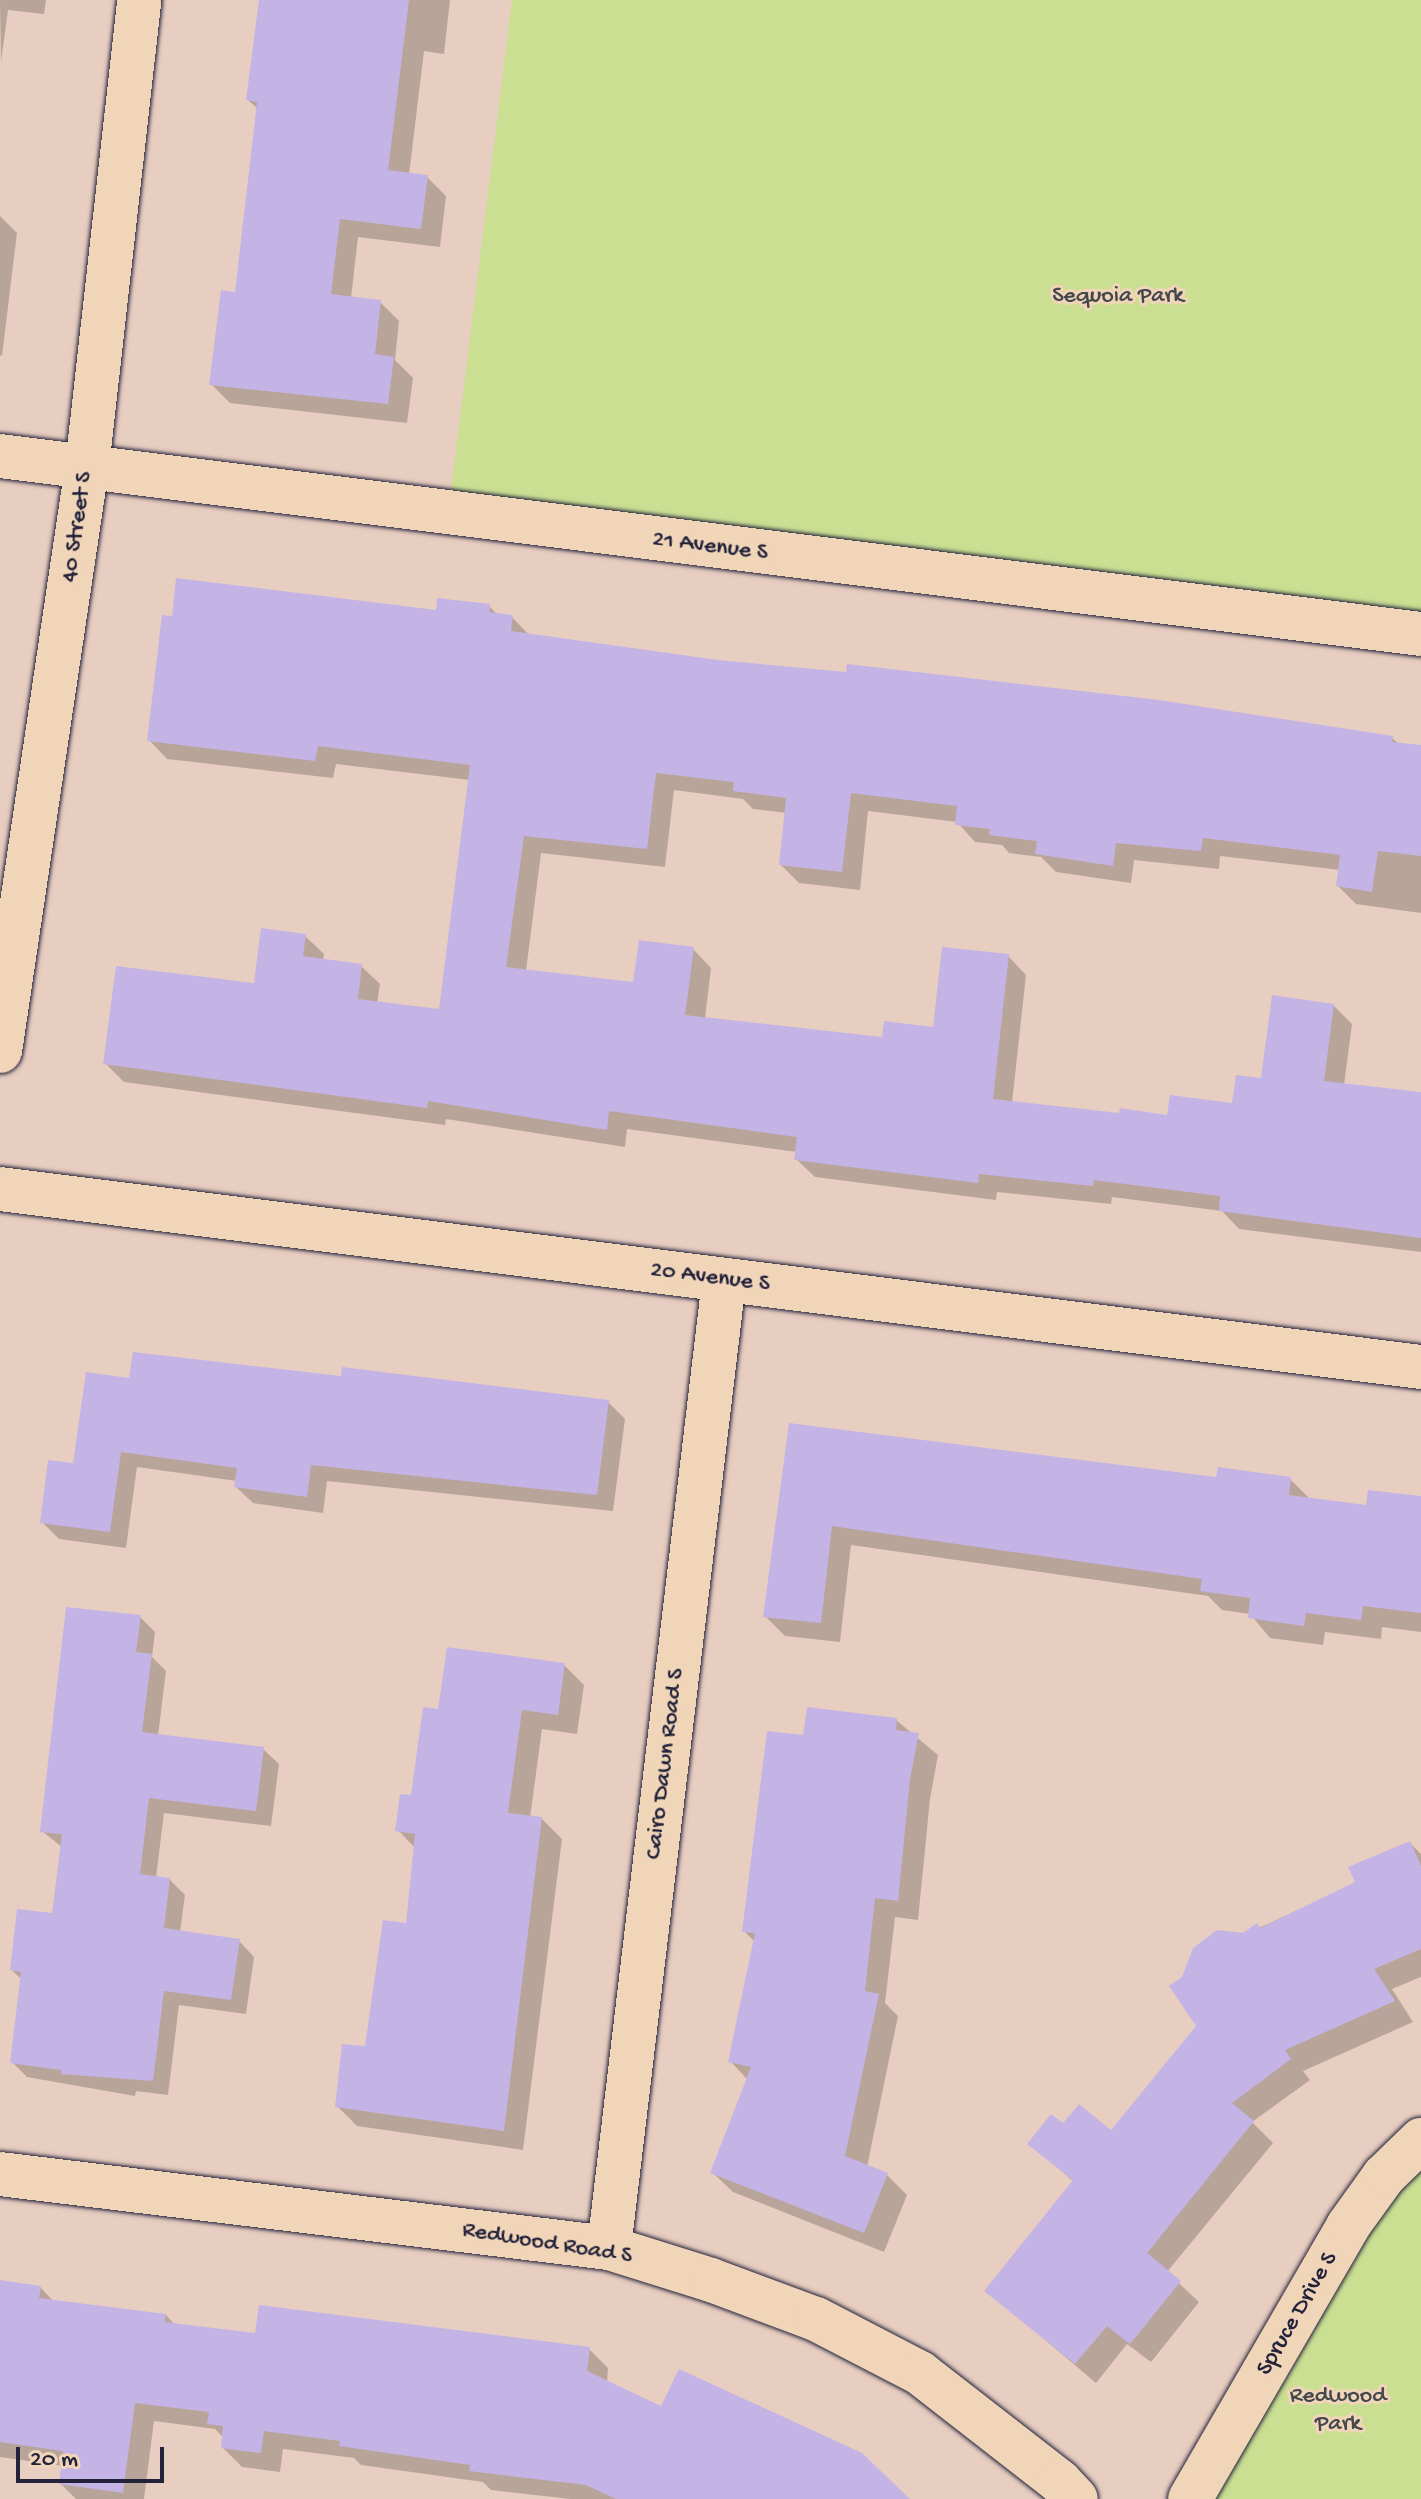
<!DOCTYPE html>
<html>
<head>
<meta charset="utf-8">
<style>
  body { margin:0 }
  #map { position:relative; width:1421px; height:2499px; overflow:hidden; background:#e8cec1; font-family:"Gochi Hand",sans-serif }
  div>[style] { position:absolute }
  .green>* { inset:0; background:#cbdf93 }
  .shadow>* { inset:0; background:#0003 }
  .building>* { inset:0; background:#c4b4e5 }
  .roads { filter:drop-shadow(0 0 2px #22223b) drop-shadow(0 0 2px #22223b) }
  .minor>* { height:44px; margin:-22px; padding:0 22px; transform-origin:22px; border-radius:22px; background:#f1d5b8 }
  span { translate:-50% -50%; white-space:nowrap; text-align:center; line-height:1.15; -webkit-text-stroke:6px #f1d5b8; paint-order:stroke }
  .park-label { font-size:24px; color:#44484d }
  .street-label { font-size:24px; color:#22223b }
  .scale { position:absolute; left:16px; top:2447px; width:148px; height:36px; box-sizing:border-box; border:4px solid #22223b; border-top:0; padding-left:10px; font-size:24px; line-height:28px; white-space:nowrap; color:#22223b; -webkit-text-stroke:6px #f1d5b8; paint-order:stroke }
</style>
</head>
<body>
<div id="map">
  <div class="green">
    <i style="clip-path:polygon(512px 0,1421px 0,1421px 634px,448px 514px)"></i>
    <i style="clip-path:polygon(1421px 2140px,1421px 2499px,1190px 2499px)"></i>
  </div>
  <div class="shadow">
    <i style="clip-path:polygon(0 0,46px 0,44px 14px,8px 10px,1px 62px)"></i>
    <i style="clip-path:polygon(261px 0,450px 0,444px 54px,424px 51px,409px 175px,427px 177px,446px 196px,440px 247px,358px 237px,351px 298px,380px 302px,399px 321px,395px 360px,413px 378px,407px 423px,230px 403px,211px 384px,237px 294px,258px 109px,248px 100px)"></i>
    <i style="clip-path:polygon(0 216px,17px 233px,2px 356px,0 355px)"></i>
    <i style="clip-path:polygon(489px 606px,499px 616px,512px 617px,530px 636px,717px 662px,1392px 738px,1399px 744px,1421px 747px,1421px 913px,1356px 904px,1338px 886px,1340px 870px,1220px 856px,1219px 869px,1134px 860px,1131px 883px,1056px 872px,1041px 857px,1009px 853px,1002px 845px,975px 842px,957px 822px,868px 811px,860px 890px,799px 883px,781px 865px,787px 813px,753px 809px,743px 799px,674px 790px,665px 867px,541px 853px,526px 971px,635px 985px,693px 949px,711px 968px,705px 1019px,883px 1039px,935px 1029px,1008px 956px,1026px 975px,1012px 1103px,1121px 1115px,1169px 1117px,1234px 1105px,1263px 1080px,1333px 1005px,1352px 1024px,1344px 1085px,1421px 1095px,1421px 1252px,1239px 1229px,1222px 1211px,1112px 1197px,1111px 1204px,997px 1192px,996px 1200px,815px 1177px,796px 1159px,797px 1152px,627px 1129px,625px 1147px,446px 1119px,445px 1125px,124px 1082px,105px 1063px,256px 986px,305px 936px,324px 954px,323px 961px,361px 966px,380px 984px,377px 1004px,440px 1012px,470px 780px,336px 764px,333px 778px,167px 759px,149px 740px,437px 612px)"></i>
    <i style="clip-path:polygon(343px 1379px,608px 1402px,625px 1419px,613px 1511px,327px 1481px,323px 1513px,253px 1503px,236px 1487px,237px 1481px,137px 1467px,126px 1548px,59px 1539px,42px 1522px,131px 1380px)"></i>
    <i style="clip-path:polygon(790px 1425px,1218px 1480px,1290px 1479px,1311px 1500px,1368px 1507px,1421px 1499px,1421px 1632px,1382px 1627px,1381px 1639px,1325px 1632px,1323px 1645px,1270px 1638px,1250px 1614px,1222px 1610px,1208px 1596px,851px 1545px,840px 1642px,785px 1636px,765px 1616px)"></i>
    <i style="clip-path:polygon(140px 1617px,155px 1632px,152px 1657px,166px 1671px,158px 1736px,263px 1749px,279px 1764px,271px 1826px,164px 1813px,156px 1878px,169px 1879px,185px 1895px,180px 1932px,239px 1941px,254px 1957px,246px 2014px,179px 2005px,168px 2095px,136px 2091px,135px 2096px,27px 2077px,12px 2062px,22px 1980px,12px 1970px,54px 1915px,62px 1847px,42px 1831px)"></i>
    <i style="clip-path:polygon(564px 1665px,584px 1685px,577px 1734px,542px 1729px,530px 1818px,542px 1819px,562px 1839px,523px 2150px,357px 2126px,337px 2106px,367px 2049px,408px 1925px,416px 1849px,398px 1830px,412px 1798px,440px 1711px)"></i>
    <i style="clip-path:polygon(896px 1720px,938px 1755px,930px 1799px,918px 1920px,895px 1917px,885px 2003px,898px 2016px,867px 2167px,887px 2175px,907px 2195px,884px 2252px,733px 2192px,712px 2172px,748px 2080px,730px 2061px,755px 1942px,744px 1931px,805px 1738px)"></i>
    <i style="clip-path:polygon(1410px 1843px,1421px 1854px,1421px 1977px,1392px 1989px,1413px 2022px,1303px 2071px,1310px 2080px,1252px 2122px,1273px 2143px,1167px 2272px,1199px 2302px,1151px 2362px,1127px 2344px,1096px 2383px,986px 2290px,1074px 2182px,1030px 2143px,1063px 2126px,1111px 2133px,1198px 2026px,1243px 1935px,1358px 1883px)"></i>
    <i style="clip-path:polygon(0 2282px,40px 2287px,54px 2302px,166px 2315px,175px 2325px,257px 2335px,589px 2349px,608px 2368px,607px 2383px,662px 2409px,908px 2499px,570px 2499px,491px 2490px,483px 2482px,361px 2465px,354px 2458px,283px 2449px,280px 2472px,242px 2467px,223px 2448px,224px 2438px,215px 2429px,154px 2421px,144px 2499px,76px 2499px,61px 2484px,63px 2466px,0 2457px)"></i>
  </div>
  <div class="building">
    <i style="clip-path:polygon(259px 0,409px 0,388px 170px,428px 175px,421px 229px,340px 219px,331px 294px,381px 300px,375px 354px,394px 357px,388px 404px,209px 385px,221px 290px,235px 292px,257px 102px,246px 100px)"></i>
    <i style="clip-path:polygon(176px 578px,436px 610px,437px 598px,490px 604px,489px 612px,513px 615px,511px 631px,718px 660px,846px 672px,847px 664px,1159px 700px,1393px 736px,1392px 742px,1421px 745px,1421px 856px,1378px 851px,1372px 892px,1336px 886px,1340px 855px,1203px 838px,1201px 851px,1116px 843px,1113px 866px,1035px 854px,1037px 841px,989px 835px,990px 829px,955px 825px,957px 806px,851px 793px,842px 872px,779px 865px,786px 798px,733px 791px,734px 782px,656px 773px,647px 849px,524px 836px,506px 967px,633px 982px,639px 940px,694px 947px,685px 1015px,882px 1037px,884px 1021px,933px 1027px,942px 947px,1009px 954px,993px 1099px,1119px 1113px,1120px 1108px,1167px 1115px,1170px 1095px,1232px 1103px,1236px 1075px,1261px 1078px,1272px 995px,1334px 1004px,1324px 1081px,1421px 1092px,1421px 1238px,1219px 1211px,1220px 1196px,1094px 1180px,1093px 1186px,979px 1174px,978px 1183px,794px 1160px,797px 1137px,609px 1111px,607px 1130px,428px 1101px,427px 1108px,103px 1064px,116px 966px,254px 983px,261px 928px,306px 934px,303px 956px,362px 964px,358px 999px,439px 1009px,470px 765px,318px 746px,315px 761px,147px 741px,162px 615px,172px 616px)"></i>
    <i style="clip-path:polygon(133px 1352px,341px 1376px,342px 1367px,609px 1400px,597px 1495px,311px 1465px,307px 1497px,234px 1487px,237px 1468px,121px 1452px,110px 1532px,40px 1523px,48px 1460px,73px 1463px,86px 1372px,129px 1378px)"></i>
    <i style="clip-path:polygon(789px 1423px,1216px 1477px,1218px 1467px,1291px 1477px,1289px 1495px,1366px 1505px,1368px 1490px,1421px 1496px,1421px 1613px,1363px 1606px,1361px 1620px,1306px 1613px,1304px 1626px,1248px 1618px,1250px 1598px,1200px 1591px,1202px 1579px,832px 1526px,821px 1623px,763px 1617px)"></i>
    <i style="clip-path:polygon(66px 1607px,141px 1615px,136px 1652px,152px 1654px,142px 1732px,264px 1747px,256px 1811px,149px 1798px,140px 1874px,170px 1878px,164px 1928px,240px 1939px,231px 2000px,164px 1991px,153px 2081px,61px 2074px,61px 2070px,10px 2063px,21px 1972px,10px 1970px,17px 1909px,52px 1913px,62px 1834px,40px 1832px)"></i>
    <i style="clip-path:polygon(447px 1647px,565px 1663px,558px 1715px,522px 1710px,508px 1813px,542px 1817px,504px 2131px,335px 2107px,342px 2044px,365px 2046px,383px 1920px,406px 1923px,415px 1834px,395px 1831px,400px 1794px,411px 1795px,423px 1707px,438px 1709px)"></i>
    <i style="clip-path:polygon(807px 1707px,897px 1718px,896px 1730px,919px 1733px,910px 1779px,898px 1901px,875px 1898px,865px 1991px,879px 1994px,845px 2156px,888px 2173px,864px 2233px,710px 2173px,751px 2067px,728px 2062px,755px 1933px,742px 1932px,767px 1731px,803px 1735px)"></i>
    <i style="clip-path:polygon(1410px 1841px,1421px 1866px,1421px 1949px,1374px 1969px,1395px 2001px,1285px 2050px,1291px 2059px,1232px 2103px,1254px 2121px,1147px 2253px,1181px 2281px,1130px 2344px,1107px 2326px,1075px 2364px,984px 2291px,1073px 2180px,1027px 2144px,1051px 2114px,1063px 2123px,1079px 2104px,1111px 2130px,1196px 2026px,1169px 1986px,1182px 1977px,1193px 1948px,1217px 1930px,1243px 1933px,1257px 1923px,1260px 1928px,1355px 1882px,1348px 1867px)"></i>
    <i style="clip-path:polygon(0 2280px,41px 2286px,39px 2298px,166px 2314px,165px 2322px,255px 2333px,259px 2305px,590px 2347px,587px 2371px,661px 2406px,679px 2369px,862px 2453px,910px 2499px,616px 2499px,586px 2485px,469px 2471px,470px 2465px,339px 2446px,340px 2441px,264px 2431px,261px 2453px,221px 2448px,223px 2426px,207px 2424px,209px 2412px,135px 2403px,123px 2493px,59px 2484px,63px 2451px,0 2442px)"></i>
  </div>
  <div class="roads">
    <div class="minor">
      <i style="left:0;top:456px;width:1432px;rotate:7.14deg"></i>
      <i style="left:0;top:1051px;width:590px;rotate:-81.53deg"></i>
      <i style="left:87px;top:467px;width:470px;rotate:-83.6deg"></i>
      <i style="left:0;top:1189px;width:1432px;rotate:7.14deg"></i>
      <i style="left:0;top:2174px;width:613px;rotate:6.93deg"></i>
      <i style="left:609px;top:2248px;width:107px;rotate:17.4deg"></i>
      <i style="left:711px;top:2280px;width:112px;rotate:20.4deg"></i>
      <i style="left:816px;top:2319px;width:117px;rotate:27.4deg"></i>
      <i style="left:920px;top:2373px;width:177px;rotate:37.9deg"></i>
      <i style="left:1060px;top:2482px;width:23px;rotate:47deg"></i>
      <i style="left:609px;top:2248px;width:975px;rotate:-83.22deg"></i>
      <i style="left:1190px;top:2499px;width:315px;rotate:-59.9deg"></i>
      <i style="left:1348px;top:2226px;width:62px;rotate:-54.2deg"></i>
      <i style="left:1384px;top:2176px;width:52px;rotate:-44.2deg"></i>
    </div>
  </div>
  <div class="park-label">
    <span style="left:1118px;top:297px">Sequoia Park</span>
    <span style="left:1338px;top:2411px">Redwood<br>Park</span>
  </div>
  <div class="street-label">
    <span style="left:78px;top:527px;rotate:-82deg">40 Street S</span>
    <span style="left:710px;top:547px;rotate:7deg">21 Avenue S</span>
    <span style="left:710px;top:1278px;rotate:7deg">20 Avenue S</span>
    <span style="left:666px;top:1764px;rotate:-83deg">Cairo Dawn Road S</span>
    <span style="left:547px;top:2244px;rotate:9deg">Redwood Road S</span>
    <span style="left:1298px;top:2314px;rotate:-60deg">Spruce Drive S</span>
  </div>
  <div class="scale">20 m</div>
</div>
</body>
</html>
